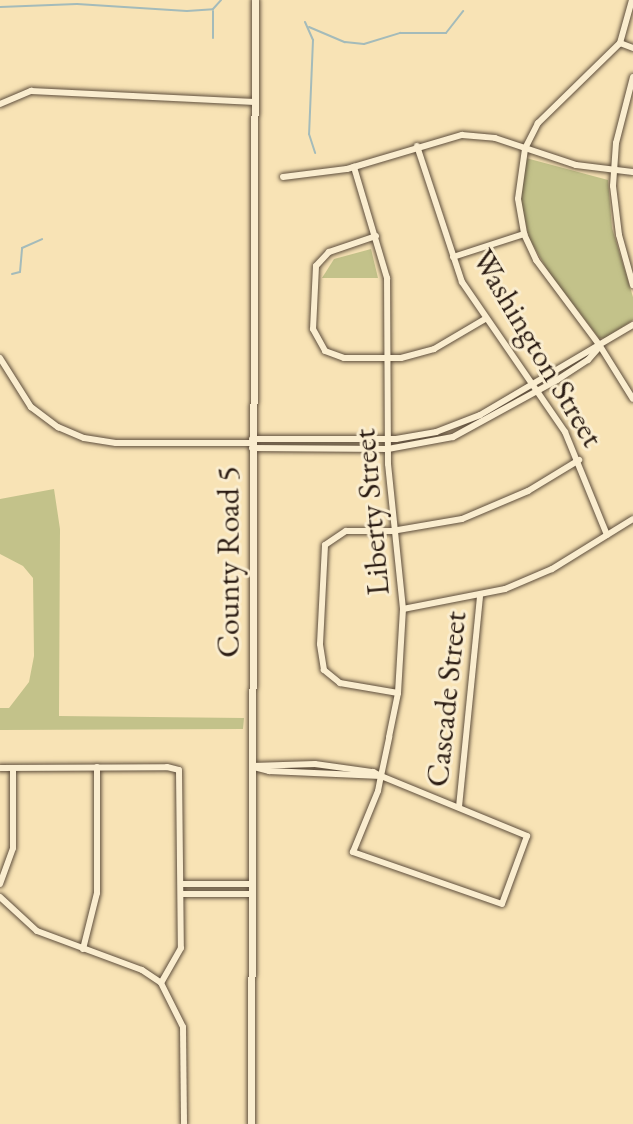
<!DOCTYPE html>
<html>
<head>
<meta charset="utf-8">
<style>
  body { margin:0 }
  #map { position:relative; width:633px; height:1124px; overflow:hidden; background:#f8e3b5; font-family:"EB Garamond",serif }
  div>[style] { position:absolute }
  .green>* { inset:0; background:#c3c28a }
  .stream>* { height:2px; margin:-1px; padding:0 1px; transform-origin:1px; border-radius:1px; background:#a4bbba }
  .roads { filter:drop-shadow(0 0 2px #5e4e3c) drop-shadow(0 0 2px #5e4e3c) }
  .minor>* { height:6px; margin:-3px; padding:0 3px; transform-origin:3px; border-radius:3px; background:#faedcf }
  .tertiary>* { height:7px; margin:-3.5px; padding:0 3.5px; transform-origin:3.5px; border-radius:3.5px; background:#faedcf }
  span { translate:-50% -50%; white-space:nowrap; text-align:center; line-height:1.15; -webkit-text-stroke:6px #faedcf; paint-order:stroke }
  .street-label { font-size:32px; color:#2b1c13 }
</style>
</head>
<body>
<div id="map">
  <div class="green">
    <i style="clip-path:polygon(526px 158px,608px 180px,612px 228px,633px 297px,633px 320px,605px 338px,599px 338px,548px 271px,529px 238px,521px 201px)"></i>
    <i style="clip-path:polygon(371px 249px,378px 278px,322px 278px,334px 259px)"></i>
    <i style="clip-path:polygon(54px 489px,60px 529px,59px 716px,244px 718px,243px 729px,0 730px,0 708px,9px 708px,29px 682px,34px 656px,33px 578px,23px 566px,0 554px,0 499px)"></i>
  </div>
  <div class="stream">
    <i style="left:0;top:7px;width:77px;rotate:-2.2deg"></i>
    <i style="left:77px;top:4px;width:110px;rotate:3.6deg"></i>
    <i style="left:187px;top:11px;width:26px;rotate:-4deg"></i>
    <i style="left:213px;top:9px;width:12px;rotate:-48deg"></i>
    <i style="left:305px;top:22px;width:20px;rotate:66deg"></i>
    <i style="left:313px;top:40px;width:94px;rotate:92.4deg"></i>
    <i style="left:309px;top:134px;width:20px;rotate:72deg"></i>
    <i style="left:309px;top:27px;width:39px;rotate:23deg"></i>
    <i style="left:345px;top:42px;width:19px;rotate:6deg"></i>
    <i style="left:364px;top:44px;width:38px;rotate:-17deg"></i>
    <i style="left:400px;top:33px;width:46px"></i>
    <i style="left:446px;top:33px;width:28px;rotate:-52deg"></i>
    <i style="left:213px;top:38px;width:27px;rotate:-90deg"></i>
    <i style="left:12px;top:274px;width:8px;rotate:-14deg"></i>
    <i style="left:20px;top:272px;width:24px;rotate:-85deg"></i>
    <i style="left:22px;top:248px;width:22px;rotate:-24deg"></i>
  </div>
  <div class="roads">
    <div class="minor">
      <i style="left:632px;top:0;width:45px;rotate:105.6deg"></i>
      <i style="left:620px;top:43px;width:115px;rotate:135.7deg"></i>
      <i style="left:538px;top:123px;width:29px;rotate:117deg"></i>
      <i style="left:525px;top:149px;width:50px;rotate:98deg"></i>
      <i style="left:518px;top:199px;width:36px;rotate:80deg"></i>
      <i style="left:524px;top:234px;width:29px;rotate:65deg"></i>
      <i style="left:536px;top:260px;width:107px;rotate:53.3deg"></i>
      <i style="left:600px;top:346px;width:62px;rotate:58.1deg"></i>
      <i style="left:620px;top:43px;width:14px;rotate:21deg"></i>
      <i style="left:633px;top:77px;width:68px;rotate:104.4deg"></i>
      <i style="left:616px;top:143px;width:43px;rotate:94deg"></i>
      <i style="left:613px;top:186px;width:49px;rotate:83deg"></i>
      <i style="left:619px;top:235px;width:52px;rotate:74.4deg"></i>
      <i style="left:0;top:104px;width:34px;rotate:-23deg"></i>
      <i style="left:31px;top:91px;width:224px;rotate:2.8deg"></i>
      <i style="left:417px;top:146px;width:143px;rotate:71.7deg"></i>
      <i style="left:462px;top:282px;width:182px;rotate:55.5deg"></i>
      <i style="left:565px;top:432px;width:111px;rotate:67.8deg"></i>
      <i style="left:283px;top:177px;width:64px;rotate:-7.1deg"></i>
      <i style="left:347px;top:169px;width:120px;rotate:-16.5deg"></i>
      <i style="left:462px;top:135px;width:33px;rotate:5deg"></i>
      <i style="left:495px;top:138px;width:85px;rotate:18.4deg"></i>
      <i style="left:576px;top:165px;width:57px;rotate:7deg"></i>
      <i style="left:376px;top:236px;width:50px;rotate:161.2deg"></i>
      <i style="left:329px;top:252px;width:19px;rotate:133deg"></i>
      <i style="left:316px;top:266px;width:63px;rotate:92.7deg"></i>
      <i style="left:313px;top:329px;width:25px;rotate:61deg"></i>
      <i style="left:325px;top:351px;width:20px;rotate:20deg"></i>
      <i style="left:344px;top:358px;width:57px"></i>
      <i style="left:401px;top:358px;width:34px;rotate:-15deg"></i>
      <i style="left:434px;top:349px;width:59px;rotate:-30.5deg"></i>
      <i style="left:453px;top:257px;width:75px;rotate:-17.9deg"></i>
      <i style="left:0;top:358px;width:58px;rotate:57.7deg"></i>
      <i style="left:31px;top:407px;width:34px;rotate:37deg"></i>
      <i style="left:58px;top:427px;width:28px;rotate:23deg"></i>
      <i style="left:84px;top:438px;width:32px;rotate:9deg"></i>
      <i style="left:116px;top:443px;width:136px"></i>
      <i style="left:252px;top:439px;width:144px"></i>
      <i style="left:396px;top:439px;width:41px;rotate:-9.9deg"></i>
      <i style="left:436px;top:432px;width:47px;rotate:-21.1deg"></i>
      <i style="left:480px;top:415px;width:178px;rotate:-30.5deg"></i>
      <i style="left:252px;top:448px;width:136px;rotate:0.4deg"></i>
      <i style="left:388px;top:449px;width:66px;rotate:-10.5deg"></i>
      <i style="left:453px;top:437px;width:119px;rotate:-28.7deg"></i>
      <i style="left:557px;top:380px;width:37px;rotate:-33deg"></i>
      <i style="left:588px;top:360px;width:18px;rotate:-49deg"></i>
      <i style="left:403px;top:609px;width:104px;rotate:-11.1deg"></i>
      <i style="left:505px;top:589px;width:51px;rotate:-23.1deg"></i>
      <i style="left:552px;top:569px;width:95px;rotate:-31.7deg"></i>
      <i style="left:398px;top:693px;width:59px;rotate:-170.2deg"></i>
      <i style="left:340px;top:683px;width:21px;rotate:-141deg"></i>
      <i style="left:324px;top:670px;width:26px;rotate:-99deg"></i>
      <i style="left:320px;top:644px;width:99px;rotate:-87.1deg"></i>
      <i style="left:325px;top:545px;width:25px;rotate:-34deg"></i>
      <i style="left:346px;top:531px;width:46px"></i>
      <i style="left:392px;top:531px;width:71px;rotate:-9.7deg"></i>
      <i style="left:462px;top:519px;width:72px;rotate:-23deg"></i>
      <i style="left:528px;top:491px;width:60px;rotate:-31.3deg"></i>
      <i style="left:252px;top:766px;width:63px;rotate:-1.8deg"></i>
      <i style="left:315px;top:764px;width:59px;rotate:7.9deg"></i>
      <i style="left:373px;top:772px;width:9px;rotate:27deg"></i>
      <i style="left:381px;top:776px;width:158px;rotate:22.3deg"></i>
      <i style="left:527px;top:836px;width:72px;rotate:110.2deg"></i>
      <i style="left:502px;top:904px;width:158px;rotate:-160.8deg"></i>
      <i style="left:353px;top:852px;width:66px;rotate:-67.7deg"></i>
      <i style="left:378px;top:791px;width:15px;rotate:-79deg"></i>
      <i style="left:381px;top:776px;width:40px;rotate:-78deg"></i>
      <i style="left:389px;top:737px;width:45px;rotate:-78.4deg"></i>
      <i style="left:398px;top:693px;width:84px;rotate:-86.6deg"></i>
      <i style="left:403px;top:609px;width:146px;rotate:-95.9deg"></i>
      <i style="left:388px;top:464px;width:186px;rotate:-90.3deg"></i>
      <i style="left:387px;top:278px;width:116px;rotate:-106.6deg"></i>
      <i style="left:254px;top:767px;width:16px;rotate:15deg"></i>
      <i style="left:269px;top:771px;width:112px;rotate:2.6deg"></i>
      <i style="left:0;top:768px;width:167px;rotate:-0.3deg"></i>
      <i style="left:167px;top:767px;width:12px;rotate:14deg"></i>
      <i style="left:179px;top:770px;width:178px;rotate:89.4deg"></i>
      <i style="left:181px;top:948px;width:40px;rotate:119.7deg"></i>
      <i style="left:459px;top:807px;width:212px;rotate:-84.3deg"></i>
      <i style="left:0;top:884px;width:38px;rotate:-70deg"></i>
      <i style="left:13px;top:848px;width:80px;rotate:-90deg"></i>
      <i style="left:182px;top:884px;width:70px"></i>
      <i style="left:182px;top:894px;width:70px"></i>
      <i style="left:0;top:897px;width:50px;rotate:42.6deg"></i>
      <i style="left:37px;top:931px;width:112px;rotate:20.4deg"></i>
      <i style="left:142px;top:970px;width:23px;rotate:34deg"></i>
      <i style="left:161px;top:983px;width:49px;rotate:63.4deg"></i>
      <i style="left:183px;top:1027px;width:97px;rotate:89.4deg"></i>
      <i style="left:83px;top:949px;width:58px;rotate:-76deg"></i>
      <i style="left:97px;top:893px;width:126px;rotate:-90deg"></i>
    </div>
    <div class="tertiary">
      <i style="left:251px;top:1124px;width:1124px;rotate:-89.8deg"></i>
    </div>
  </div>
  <div class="street-label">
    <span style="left:538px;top:348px;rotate:59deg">Washington Street</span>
    <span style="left:371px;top:512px;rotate:-95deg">Liberty Street</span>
    <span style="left:228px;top:562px;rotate:-90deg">County Road 5</span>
    <span style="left:446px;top:699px;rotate:-84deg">Cascade Street</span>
  </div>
</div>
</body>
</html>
